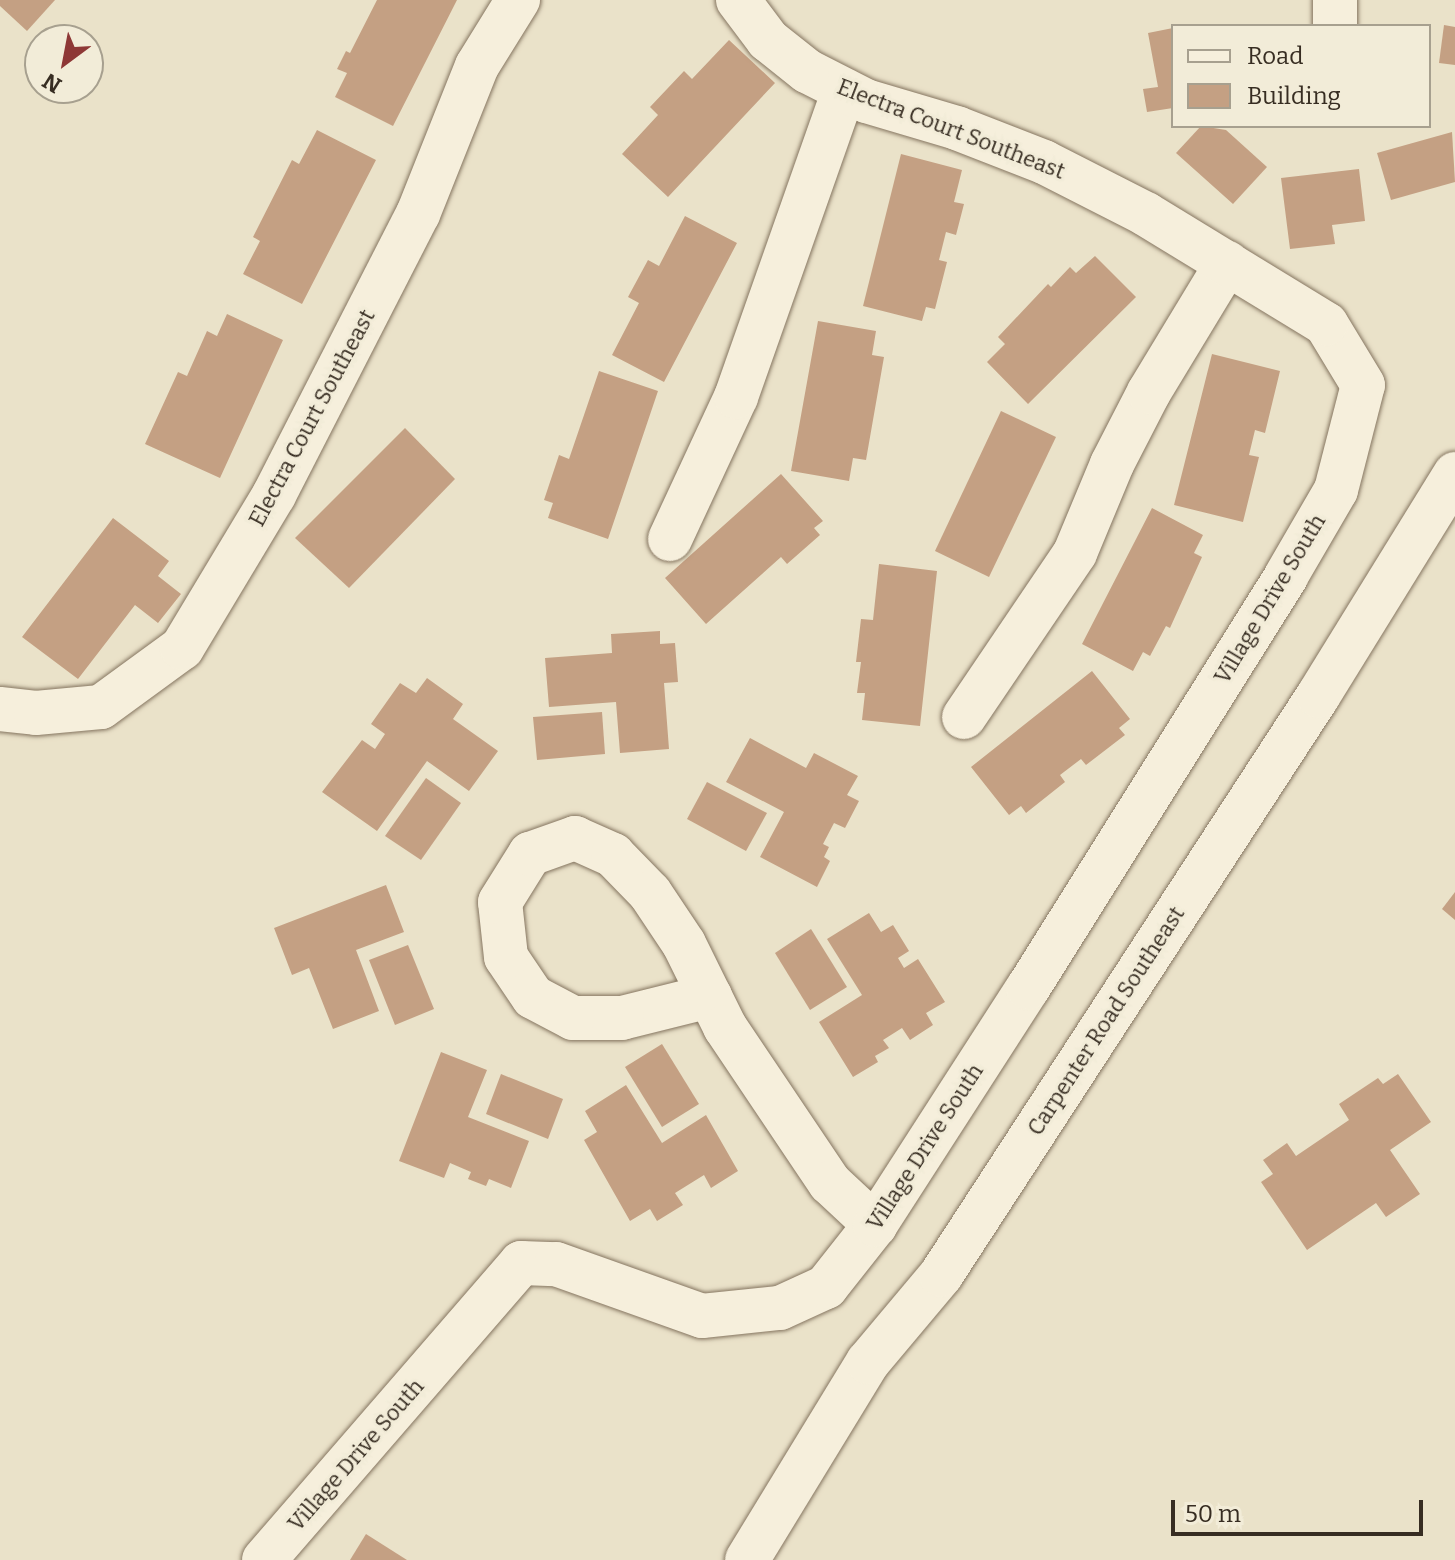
<!DOCTYPE html>
<html>
<head>
<meta charset="utf-8">
<style>
  body { margin:0 }
  #map { position:relative; width:1455px; height:1560px; overflow:hidden; background:#eae2c9; font-family:Bitter,serif }
  div>[style] { position:absolute }
  .building>* { inset:0; background:#c4a083 }
  .roads { filter:drop-shadow(0 0 2px #857560) drop-shadow(0 0 2px #857560) }
  .minor>* { height:44px; margin:-22px; padding:0 22px; transform-origin:22px; border-radius:22px; background:#f6efdc }
  span { translate:-50% -50%; white-space:nowrap; text-align:center; line-height:1.15; -webkit-text-stroke:6px #f2ecd8; paint-order:stroke }
  .street-label { font-size:22px; color:#372d22 }
  .legend { position:absolute; left:1171px; top:24px; width:260px; height:104px; box-sizing:border-box; background:#f2ecd8; border:2px solid #a7a08f; margin:0; padding:10px 14px; list-style:none; font-size:24px; color:#372d22 }
  .legend li { display:flex; align-items:center; gap:16px; height:40px }
  .legend b { width:40px; border:2px solid #a7a08f }
  .north { position:absolute; left:24px; top:24px; width:80px; height:80px; box-sizing:border-box; background:#f2ecd8; border:2px solid #a7a08f; border-radius:50%; rotate:212deg; font-size:22px; font-weight:700; line-height:32px; text-align:center; color:#372d22 }
  .north::after { content:''; display:block; margin:auto; width:28px; height:36px; background:#8e3836; clip-path:polygon(50% 0,100% 100%,50% 72%,0 100%) }
  .scale { position:absolute; left:1171px; top:1500px; width:252px; height:36px; box-sizing:border-box; border:4px solid #372d22; border-top:0; padding-left:10px; font-size:24px; line-height:28px; white-space:nowrap; color:#372d22; -webkit-text-stroke:6px #f2ecd8; paint-order:stroke }
</style>
</head>
<body>
<div id="map">
  <div class="building">
    <i style="clip-path:polygon(0 0,55px 0,27px 31px,0 6px)"></i>
    <i style="clip-path:polygon(377px 0,457px 0,393px 126px,335px 97px,347px 73px,337px 69px,346px 51px,350px 53px)"></i>
    <i style="clip-path:polygon(1444px 25px,1455px 27px,1455px 65px,1439px 63px)"></i>
    <i style="clip-path:polygon(1173px 28px,1173px 108px,1147px 112px,1143px 89px,1158px 87px,1148px 33px)"></i>
    <i style="clip-path:polygon(729px 40px,775px 83px,668px 197px,622px 154px,658px 115px,650px 107px,684px 71px,692px 79px)"></i>
    <i style="clip-path:polygon(1201px 126px,1226px 130px,1267px 167px,1233px 204px,1176px 153px)"></i>
    <i style="clip-path:polygon(317px 130px,376px 160px,302px 304px,243px 274px,260px 241px,253px 237px,292px 160px,299px 164px)"></i>
    <i style="clip-path:polygon(1452px 132px,1455px 182px,1391px 200px,1377px 153px)"></i>
    <i style="clip-path:polygon(901px 154px,962px 170px,954px 202px,964px 204px,956px 235px,946px 232px,939px 260px,947px 262px,935px 309px,926px 307px,922px 321px,863px 306px)"></i>
    <i style="clip-path:polygon(1359px 169px,1365px 221px,1332px 225px,1335px 244px,1290px 249px,1281px 178px)"></i>
    <i style="clip-path:polygon(685px 216px,737px 243px,664px 382px,612px 355px,639px 303px,628px 297px,648px 260px,659px 266px)"></i>
    <i style="clip-path:polygon(1095px 256px,1136px 297px,1028px 404px,987px 362px,1005px 344px,998px 337px,1048px 284px,1051px 287px,1070px 267px,1076px 273px)"></i>
    <i style="clip-path:polygon(227px 314px,283px 340px,220px 478px,145px 444px,178px 372px,187px 376px,207px 331px,217px 336px)"></i>
    <i style="clip-path:polygon(818px 321px,876px 331px,872px 355px,884px 357px,866px 460px,853px 458px,849px 481px,791px 471px)"></i>
    <i style="clip-path:polygon(1212px 354px,1280px 371px,1265px 433px,1255px 430px,1249px 455px,1259px 457px,1243px 522px,1174px 505px)"></i>
    <i style="clip-path:polygon(599px 371px,658px 391px,608px 539px,548px 518px,553px 503px,544px 500px,559px 455px,569px 459px)"></i>
    <i style="clip-path:polygon(1001px 411px,1056px 437px,989px 577px,935px 551px)"></i>
    <i style="clip-path:polygon(405px 428px,455px 479px,349px 588px,295px 538px)"></i>
    <i style="clip-path:polygon(781px 474px,823px 521px,814px 528px,820px 535px,787px 564px,781px 557px,706px 624px,665px 578px)"></i>
    <i style="clip-path:polygon(1152px 508px,1203px 535px,1194px 553px,1202px 557px,1170px 628px,1166px 626px,1150px 656px,1143px 652px,1133px 671px,1082px 644px)"></i>
    <i style="clip-path:polygon(113px 518px,169px 561px,158px 576px,181px 594px,158px 623px,135px 605px,78px 679px,22px 637px)"></i>
    <i style="clip-path:polygon(879px 564px,937px 571px,920px 726px,862px 720px,865px 693px,857px 693px,861px 662px,856px 662px,861px 619px,873px 620px)"></i>
    <i style="clip-path:polygon(660px 631px,660px 644px,675px 643px,678px 682px,664px 683px,669px 749px,620px 753px,616px 702px,549px 707px,545px 658px,612px 653px,611px 634px)"></i>
    <i style="clip-path:polygon(1092px 671px,1130px 719px,1119px 728px,1125px 735px,1086px 765px,1081px 759px,1060px 775px,1065px 782px,1026px 813px,1021px 806px,1009px 815px,971px 767px)"></i>
    <i style="clip-path:polygon(427px 678px,463px 704px,453px 719px,498px 751px,469px 791px,427px 761px,377px 831px,322px 792px,362px 740px,375px 749px,385px 734px,371px 724px,400px 683px,416px 693px)"></i>
    <i style="clip-path:polygon(602px 712px,605px 754px,537px 760px,533px 717px)"></i>
    <i style="clip-path:polygon(750px 738px,806px 768px,814px 753px,858px 776px,847px 795px,859px 801px,845px 828px,834px 823px,823px 844px,829px 847px,824px 857px,830px 861px,817px 887px,760px 857px,784px 812px,726px 782px)"></i>
    <i style="clip-path:polygon(426px 778px,461px 803px,421px 860px,385px 836px)"></i>
    <i style="clip-path:polygon(707px 782px,767px 813px,746px 851px,687px 819px)"></i>
    <i style="clip-path:polygon(386px 885px,404px 932px,356px 950px,379px 1011px,333px 1029px,309px 968px,292px 975px,274px 928px)"></i>
    <i style="clip-path:polygon(1455px 892px,1455px 920px,1442px 909px)"></i>
    <i style="clip-path:polygon(869px 913px,881px 932px,893px 925px,909px 951px,898px 958px,904px 968px,918px 959px,945px 1002px,926px 1013px,933px 1025px,910px 1040px,902px 1028px,883px 1040px,889px 1048px,875px 1056px,878px 1062px,853px 1077px,819px 1022px,862px 995px,827px 939px)"></i>
    <i style="clip-path:polygon(811px 929px,847px 987px,810px 1010px,775px 953px)"></i>
    <i style="clip-path:polygon(408px 945px,434px 1009px,395px 1025px,369px 960px)"></i>
    <i style="clip-path:polygon(662px 1044px,699px 1104px,662px 1127px,625px 1067px)"></i>
    <i style="clip-path:polygon(441px 1052px,487px 1070px,468px 1117px,529px 1141px,511px 1188px,489px 1179px,486px 1186px,468px 1179px,471px 1172px,450px 1163px,444px 1178px,399px 1161px)"></i>
    <i style="clip-path:polygon(501px 1074px,563px 1099px,548px 1139px,486px 1114px)"></i>
    <i style="clip-path:polygon(1398px 1074px,1431px 1122px,1390px 1150px,1420px 1194px,1386px 1217px,1376px 1203px,1307px 1250px,1261px 1182px,1273px 1174px,1263px 1160px,1287px 1143px,1296px 1156px,1349px 1120px,1339px 1104px,1378px 1078px,1383px 1084px)"></i>
    <i style="clip-path:polygon(626px 1085px,662px 1143px,706px 1115px,738px 1171px,711px 1188px,704px 1175px,675px 1193px,683px 1205px,657px 1221px,650px 1209px,630px 1221px,584px 1140px,597px 1132px,585px 1111px)"></i>
    <i style="clip-path:polygon(366px 1534px,407px 1560px,350px 1560px)"></i>
  </div>
  <div class="roads">
    <div class="minor">
      <i style="left:1335px;top:26px;width:26px;rotate:-90deg"></i>
      <i style="left:670px;top:539px;width:157px;rotate:-65.1deg"></i>
      <i style="left:736px;top:397px;width:325px;rotate:-70.6deg"></i>
      <i style="left:0;top:709px;width:36px;rotate:6deg"></i>
      <i style="left:36px;top:713px;width:65px;rotate:-5.3deg"></i>
      <i style="left:101px;top:707px;width:100px;rotate:-36.1deg"></i>
      <i style="left:182px;top:648px;width:179px;rotate:-59deg"></i>
      <i style="left:274px;top:495px;width:316px;rotate:-62.9deg"></i>
      <i style="left:418px;top:214px;width:159px;rotate:-68.3deg"></i>
      <i style="left:477px;top:66px;width:78px;rotate:-58.2deg"></i>
      <i style="left:964px;top:717px;width:198px;rotate:-55.9deg"></i>
      <i style="left:1075px;top:553px;width:96px;rotate:-67.4deg"></i>
      <i style="left:1112px;top:464px;width:81px;rotate:-62.8deg"></i>
      <i style="left:1149px;top:392px;width:151px;rotate:-58.8deg"></i>
      <i style="left:710px;top:996px;width:91px;rotate:166deg"></i>
      <i style="left:622px;top:1018px;width:49px;rotate:180deg"></i>
      <i style="left:573px;top:1018px;width:45px;rotate:-152.3deg"></i>
      <i style="left:533px;top:997px;width:48px;rotate:-124deg"></i>
      <i style="left:506px;top:957px;width:55px;rotate:-96.2deg"></i>
      <i style="left:500px;top:902px;width:57px;rotate:-58deg"></i>
      <i style="left:530px;top:854px;width:48px;rotate:-19.6deg"></i>
      <i style="left:575px;top:838px;width:42px;rotate:24.1deg"></i>
      <i style="left:613px;top:855px;width:53px;rotate:45.8deg"></i>
      <i style="left:650px;top:893px;width:61px;rotate:56.3deg"></i>
      <i style="left:684px;top:944px;width:93px;rotate:63.7deg"></i>
      <i style="left:725px;top:1027px;width:188px;rotate:56.1deg"></i>
      <i style="left:830px;top:1183px;width:62px;rotate:43deg"></i>
      <i style="left:264px;top:1560px;width:393px;rotate:-49.1deg"></i>
      <i style="left:521px;top:1263px;width:35px;rotate:2deg"></i>
      <i style="left:556px;top:1264px;width:155px;rotate:19.6deg"></i>
      <i style="left:702px;top:1316px;width:78px;rotate:-5.9deg"></i>
      <i style="left:780px;top:1308px;width:51px;rotate:-24.5deg"></i>
      <i style="left:826px;top:1287px;width:79px;rotate:-51.7deg"></i>
      <i style="left:875px;top:1225px;width:282px;rotate:-57.2deg"></i>
      <i style="left:1028px;top:988px;width:486px;rotate:-57.9deg"></i>
      <i style="left:1286px;top:576px;width:99px;rotate:-59.8deg"></i>
      <i style="left:1336px;top:490px;width:108px;rotate:-75.6deg"></i>
      <i style="left:1363px;top:385px;width:71px;rotate:-121.2deg"></i>
      <i style="left:1326px;top:324px;width:211px;rotate:-148.6deg"></i>
      <i style="left:1146px;top:214px;width:114px;rotate:-153deg"></i>
      <i style="left:1044px;top:162px;width:93px;rotate:-158.7deg"></i>
      <i style="left:957px;top:128px;width:95px;rotate:-163.5deg"></i>
      <i style="left:866px;top:101px;width:66px;rotate:-153deg"></i>
      <i style="left:807px;top:71px;width:50px;rotate:-141.5deg"></i>
      <i style="left:768px;top:40px;width:50px;rotate:-126.9deg"></i>
      <i style="left:747px;top:1560px;width:232px;rotate:-58.6deg"></i>
      <i style="left:868px;top:1362px;width:114px;rotate:-50deg"></i>
      <i style="left:941px;top:1275px;width:691px;rotate:-56.93deg"></i>
      <i style="left:1318px;top:696px;width:261px;rotate:-58.3deg"></i>
    </div>
  </div>
  <div class="street-label">
    <span style="left:951px;top:129px;rotate:21deg">Electra Court Southeast</span>
    <span style="left:312px;top:418px;rotate:-62deg">Electra Court Southeast</span>
    <span style="left:1270px;top:599px;rotate:-59deg">Village Drive South</span>
    <span style="left:1106px;top:1021px;rotate:-57deg">Carpenter Road Southeast</span>
    <span style="left:925px;top:1147px;rotate:-57deg">Village Drive South</span>
    <span style="left:356px;top:1455px;rotate:-49deg">Village Drive South</span>
  </div>
  <ul class="legend">
  <li><b style="height:10px;background:#f6efdc"></b>Road</li>
  <li><b style="height:22px;background:#c4a083"></b>Building</li>
  </ul>
  <div class="north">N</div>
  <div class="scale">50 m</div>
</div>
</body>
</html>
